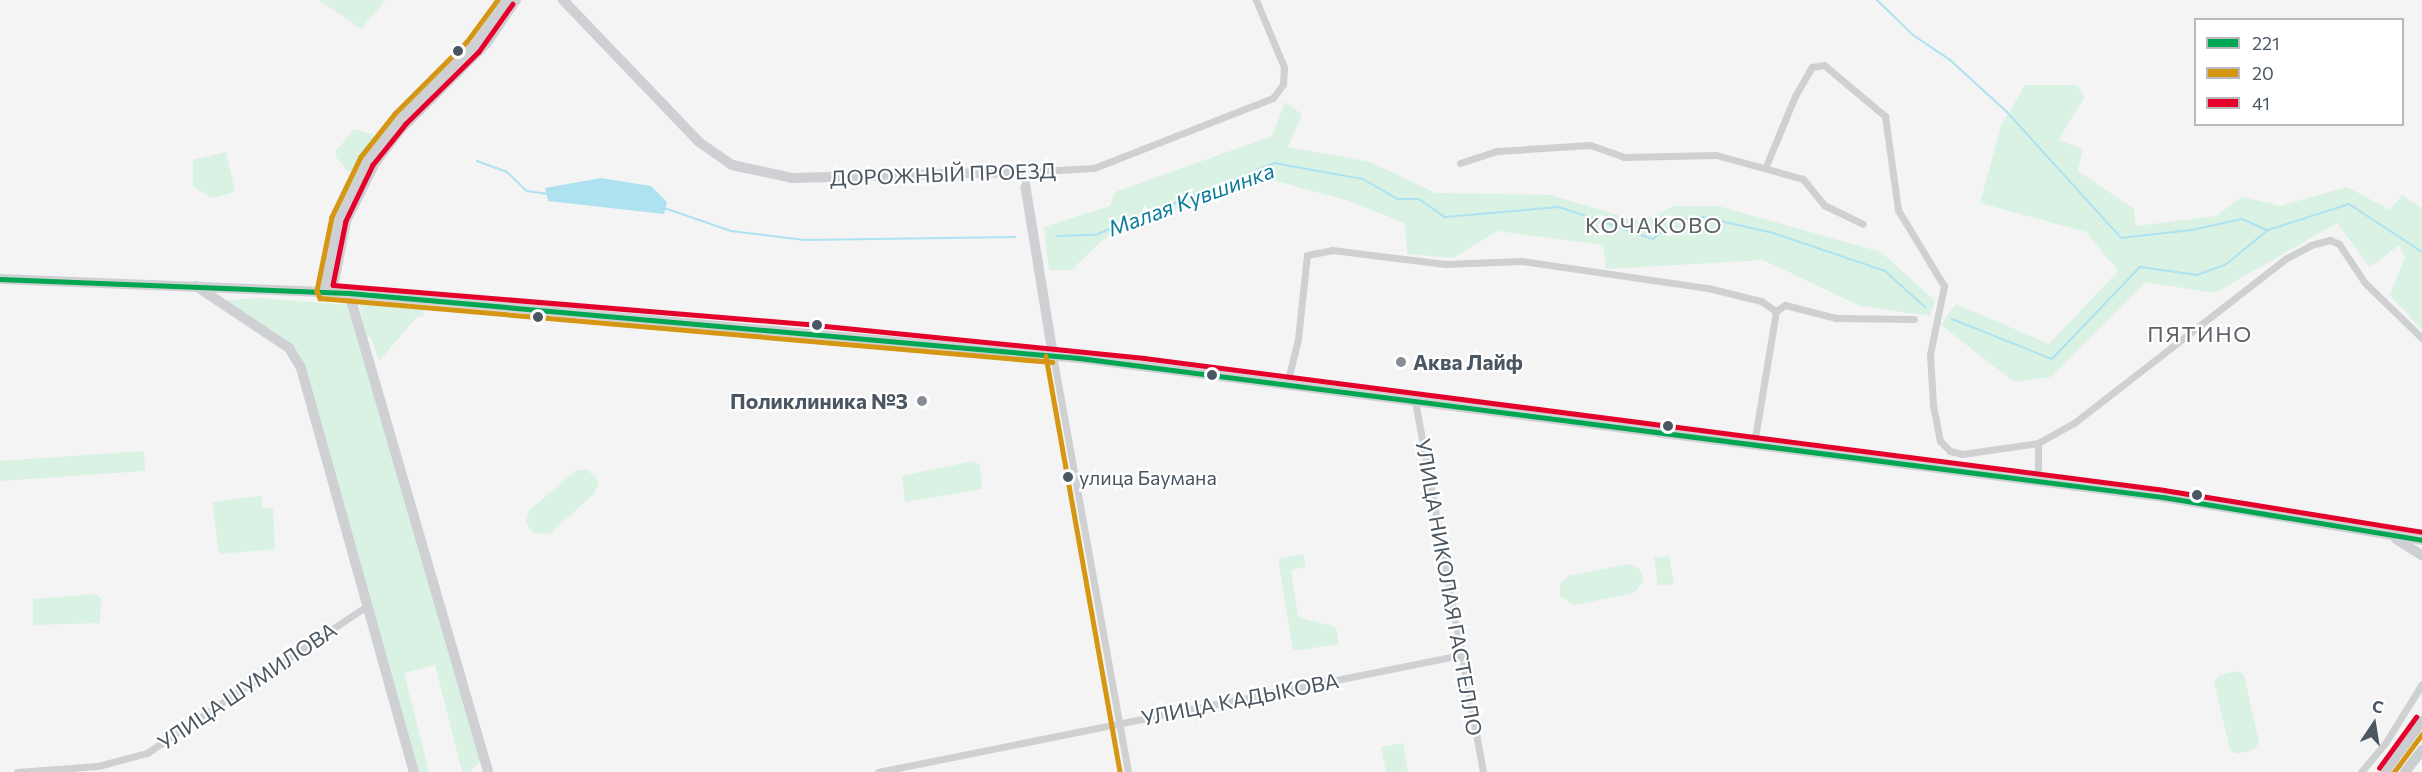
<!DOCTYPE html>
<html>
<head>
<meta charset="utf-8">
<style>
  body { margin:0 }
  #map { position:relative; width:2422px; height:772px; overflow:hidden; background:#f4f4f4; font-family:Commissioner,sans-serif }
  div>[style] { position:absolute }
  .green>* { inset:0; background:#d9f2e3 }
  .water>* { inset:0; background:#aee2f0 }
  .stream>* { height:2px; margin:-1px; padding:0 1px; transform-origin:1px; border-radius:1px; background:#aee2f0 }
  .street>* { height:7px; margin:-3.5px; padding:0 3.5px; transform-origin:3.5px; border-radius:3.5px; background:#ced0d2 }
  .secondary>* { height:10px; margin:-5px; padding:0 5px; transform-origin:5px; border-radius:5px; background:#ced0d4 }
  .primary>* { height:10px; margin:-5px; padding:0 5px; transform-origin:5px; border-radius:5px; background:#caced1 }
  .bus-1>* { height:4.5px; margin:-2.25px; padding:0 2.25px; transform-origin:2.25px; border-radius:2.25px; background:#00a651 }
  .bus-2>* { height:4.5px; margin:-2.25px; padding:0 2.25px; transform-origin:2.25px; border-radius:2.25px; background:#d49613 }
  .bus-3>* { height:4.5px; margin:-2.25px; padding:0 2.25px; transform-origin:2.25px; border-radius:2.25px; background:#e4002b }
  .dots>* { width:16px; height:16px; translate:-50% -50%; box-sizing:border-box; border:3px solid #fff; border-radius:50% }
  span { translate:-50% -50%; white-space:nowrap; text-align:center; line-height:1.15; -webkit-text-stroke:4.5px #fff; paint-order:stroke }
  .bus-label { font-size:20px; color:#4a5661 }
  .left { translate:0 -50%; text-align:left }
  .street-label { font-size:21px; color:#4a5661 }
  .poi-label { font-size:21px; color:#4a5661; font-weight:700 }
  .right { translate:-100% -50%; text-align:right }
  .water-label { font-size:22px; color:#0c7c9b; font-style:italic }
  .neighbourhood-label { font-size:22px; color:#5f6368; letter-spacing:1.5px }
  .legend { position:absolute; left:2194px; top:18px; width:210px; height:108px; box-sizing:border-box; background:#fff; border:2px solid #b7bbc0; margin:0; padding:8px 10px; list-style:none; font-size:18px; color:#4a5661 }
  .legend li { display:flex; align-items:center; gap:12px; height:30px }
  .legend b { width:30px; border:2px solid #b7bbc0 }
  .north { position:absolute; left:2344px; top:694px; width:60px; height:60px; -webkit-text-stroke:4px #fff; paint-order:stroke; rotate:12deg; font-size:16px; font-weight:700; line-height:24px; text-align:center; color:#4a5661 }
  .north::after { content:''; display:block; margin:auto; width:21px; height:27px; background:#4a5661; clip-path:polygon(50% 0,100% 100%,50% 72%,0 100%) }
</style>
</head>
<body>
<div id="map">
  <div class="green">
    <i style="clip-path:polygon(319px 0,386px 0,361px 29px)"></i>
    <i style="clip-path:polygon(2025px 85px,2076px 85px,2085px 97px,2058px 140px,2083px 149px,2078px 171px,2134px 209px,2136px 226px,2216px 216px,2242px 197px,2280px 206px,2347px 187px,2390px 210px,2402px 195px,2422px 208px,2422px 330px,2390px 295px,2405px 257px,2399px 245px,2370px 267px,2337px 223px,2215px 293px,2145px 282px,2051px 377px,2014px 382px,1941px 325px,1956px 304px,2049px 344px,2118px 271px,2086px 232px,1980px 203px,2001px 126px)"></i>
    <i style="clip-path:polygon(1285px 102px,1302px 114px,1288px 147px,1370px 162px,1436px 193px,1550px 195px,1642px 222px,1674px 206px,1718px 206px,1881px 252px,1935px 301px,1930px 316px,1860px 306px,1763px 260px,1606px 269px,1603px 245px,1497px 231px,1454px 258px,1407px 254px,1405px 223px,1349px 201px,1262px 177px,1107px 236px,1071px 270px,1049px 270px,1044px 227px,1110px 206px,1115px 192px,1272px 136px)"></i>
    <i style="clip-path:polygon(354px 129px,373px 134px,373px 140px,353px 171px,347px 171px,336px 157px,336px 151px)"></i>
    <i style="clip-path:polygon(226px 152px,235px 192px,211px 198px,193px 186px,193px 160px)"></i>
    <i style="clip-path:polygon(358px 297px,424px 308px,423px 317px,417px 317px,379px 361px,371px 337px,366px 336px)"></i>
    <i style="clip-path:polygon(258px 298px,350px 305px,484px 758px,470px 772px,462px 772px,435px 665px,404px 673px,429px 772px,419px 772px,412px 766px,295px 356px,213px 301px)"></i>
    <i style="clip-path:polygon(144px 451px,145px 471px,0 481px,0 461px)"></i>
    <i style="clip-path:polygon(973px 461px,980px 465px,982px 489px,905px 502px,902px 476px)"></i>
    <i style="clip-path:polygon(587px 469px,599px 482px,595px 493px,549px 534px,533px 533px,526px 522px,529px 511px,575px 471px)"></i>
    <i style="clip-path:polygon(261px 496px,263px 508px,273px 509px,275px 549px,219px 554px,212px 502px)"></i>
    <i style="clip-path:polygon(1304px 554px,1305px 567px,1291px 570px,1298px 617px,1336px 627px,1339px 644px,1293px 651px,1278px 559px)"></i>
    <i style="clip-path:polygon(1669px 555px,1674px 584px,1658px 586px,1654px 558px)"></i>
    <i style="clip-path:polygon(1629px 564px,1639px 568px,1644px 580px,1634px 593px,1574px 605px,1560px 596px,1560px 583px,1568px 576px)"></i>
    <i style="clip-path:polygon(95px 594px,101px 599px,100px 623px,33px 625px,33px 599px)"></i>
    <i style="clip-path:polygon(2237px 671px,2244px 675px,2259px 743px,2254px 750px,2236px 754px,2230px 750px,2214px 682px,2219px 675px)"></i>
    <i style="clip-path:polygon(1403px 743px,1408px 772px,1386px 772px,1381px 747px)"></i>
  </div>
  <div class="water">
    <i style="clip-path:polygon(601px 178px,651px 186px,667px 202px,664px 214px,548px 201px,545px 188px)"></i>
  </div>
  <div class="stream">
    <i style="left:1877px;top:0;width:50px;rotate:44.2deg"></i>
    <i style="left:1913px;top:35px;width:45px;rotate:34deg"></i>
    <i style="left:1950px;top:60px;width:76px;rotate:42.3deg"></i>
    <i style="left:2006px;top:111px;width:171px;rotate:47.8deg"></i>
    <i style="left:2121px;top:238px;width:71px;rotate:-6.4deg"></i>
    <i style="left:2192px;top:230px;width:51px;rotate:-12.4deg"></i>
    <i style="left:2242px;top:219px;width:27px;rotate:24deg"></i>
    <i style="left:477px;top:161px;width:32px;rotate:20deg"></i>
    <i style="left:507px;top:172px;width:28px;rotate:44deg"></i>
    <i style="left:527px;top:191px;width:21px;rotate:8deg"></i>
    <i style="left:664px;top:208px;width:71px;rotate:18.9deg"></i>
    <i style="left:731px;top:231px;width:74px;rotate:7deg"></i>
    <i style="left:804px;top:240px;width:211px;rotate:-0.8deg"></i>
    <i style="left:1057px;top:236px;width:38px;rotate:-2deg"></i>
    <i style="left:1095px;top:235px;width:193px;rotate:-21.9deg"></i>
    <i style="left:1274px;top:163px;width:90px;rotate:10.2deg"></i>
    <i style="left:1363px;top:179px;width:39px;rotate:30deg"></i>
    <i style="left:1397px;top:199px;width:22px"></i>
    <i style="left:1419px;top:199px;width:32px;rotate:35deg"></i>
    <i style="left:1445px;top:217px;width:114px;rotate:-5deg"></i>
    <i style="left:1559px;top:207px;width:99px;rotate:18.8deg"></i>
    <i style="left:1653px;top:239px;width:31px;rotate:-37deg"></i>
    <i style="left:1678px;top:220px;width:25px;rotate:-7deg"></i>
    <i style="left:1703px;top:217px;width:72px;rotate:12.9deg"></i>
    <i style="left:1773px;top:233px;width:118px;rotate:18.7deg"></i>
    <i style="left:1885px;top:271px;width:55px;rotate:42.1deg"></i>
    <i style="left:1952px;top:319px;width:108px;rotate:21.8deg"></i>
    <i style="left:2052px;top:359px;width:127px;rotate:-46.3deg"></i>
    <i style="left:2140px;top:267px;width:58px;rotate:8deg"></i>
    <i style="left:2197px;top:275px;width:30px;rotate:-20deg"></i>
    <i style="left:2225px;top:265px;width:55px;rotate:-39.1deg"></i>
    <i style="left:2268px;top:230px;width:85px;rotate:-17.8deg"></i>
    <i style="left:2349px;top:204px;width:87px;rotate:33.3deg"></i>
  </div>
  <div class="street">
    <i style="left:1460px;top:163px;width:39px;rotate:-18deg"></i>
    <i style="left:1497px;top:151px;width:93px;rotate:-3.7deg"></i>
    <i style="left:1590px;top:145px;width:36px;rotate:19deg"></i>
    <i style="left:1624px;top:157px;width:92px;rotate:-1.2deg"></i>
    <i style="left:1716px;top:155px;width:90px;rotate:15.4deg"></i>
    <i style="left:1803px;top:179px;width:33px;rotate:51deg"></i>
    <i style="left:1824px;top:205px;width:43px;rotate:26deg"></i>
    <i style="left:1766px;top:166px;width:76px;rotate:-67.5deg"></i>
    <i style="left:1795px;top:96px;width:34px;rotate:-60deg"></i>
    <i style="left:1812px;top:67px;width:12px;rotate:-9deg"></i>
    <i style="left:1824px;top:65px;width:80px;rotate:39.9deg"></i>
    <i style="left:1885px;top:116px;width:95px;rotate:82.1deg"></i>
    <i style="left:1898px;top:210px;width:89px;rotate:58.8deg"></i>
    <i style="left:1944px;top:286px;width:69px;rotate:101.6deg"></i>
    <i style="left:1930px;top:354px;width:51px;rotate:86.6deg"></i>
    <i style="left:1933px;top:405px;width:37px;rotate:79deg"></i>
    <i style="left:1940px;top:441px;width:14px;rotate:45deg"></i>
    <i style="left:1950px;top:451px;width:12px;rotate:14deg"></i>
    <i style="left:1962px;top:454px;width:77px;rotate:-8.2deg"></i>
    <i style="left:1023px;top:172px;width:71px;rotate:-3.2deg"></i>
    <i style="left:1094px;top:168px;width:192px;rotate:-21.4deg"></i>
    <i style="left:1273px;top:98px;width:17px;rotate:-54deg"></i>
    <i style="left:1283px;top:84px;width:17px;rotate:-87deg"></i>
    <i style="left:1284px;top:67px;width:73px;rotate:-112.7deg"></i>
    <i style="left:1776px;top:311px;width:11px;rotate:-34deg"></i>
    <i style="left:1785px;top:305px;width:53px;rotate:14.3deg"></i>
    <i style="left:1836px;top:318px;width:78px;rotate:0.7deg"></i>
    <i style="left:1053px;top:355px;width:424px;rotate:79.8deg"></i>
    <i style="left:1287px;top:384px;width:46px;rotate:-76.3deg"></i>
    <i style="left:1298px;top:339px;width:84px;rotate:-83.9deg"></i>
    <i style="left:1307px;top:255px;width:25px;rotate:-11deg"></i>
    <i style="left:1332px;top:250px;width:114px;rotate:7.1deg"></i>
    <i style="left:1445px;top:264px;width:77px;rotate:-2.2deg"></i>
    <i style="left:1522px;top:261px;width:188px;rotate:8.3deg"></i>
    <i style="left:1708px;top:288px;width:55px;rotate:13.8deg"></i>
    <i style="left:1761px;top:301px;width:18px;rotate:34deg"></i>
    <i style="left:1415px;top:401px;width:377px;rotate:79.6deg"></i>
    <i style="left:1754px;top:444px;width:135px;rotate:-80.6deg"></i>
    <i style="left:2038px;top:480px;width:37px;rotate:-90deg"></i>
    <i style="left:2038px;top:443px;width:41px;rotate:-29.1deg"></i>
    <i style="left:2074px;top:423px;width:269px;rotate:-37.8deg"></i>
    <i style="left:2287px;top:258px;width:27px;rotate:-28deg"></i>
    <i style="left:2311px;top:245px;width:20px;rotate:-15deg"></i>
    <i style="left:2330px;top:240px;width:10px;rotate:24deg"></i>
    <i style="left:2339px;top:244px;width:47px;rotate:56.3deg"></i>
    <i style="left:2365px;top:283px;width:79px;rotate:44deg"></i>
    <i style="left:17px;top:772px;width:81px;rotate:-4.2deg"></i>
    <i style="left:98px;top:766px;width:51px;rotate:-14.9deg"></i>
    <i style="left:147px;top:753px;width:265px;rotate:-33.8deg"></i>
    <i style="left:878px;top:772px;width:595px;rotate:-11.35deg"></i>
    <i style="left:2361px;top:772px;width:39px;rotate:-50deg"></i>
    <i style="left:2386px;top:742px;width:68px;rotate:-58.2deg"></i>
  </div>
  <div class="secondary">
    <i style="left:563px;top:0;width:197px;rotate:46.2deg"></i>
    <i style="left:699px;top:142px;width:40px;rotate:34.9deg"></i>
    <i style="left:732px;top:165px;width:61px;rotate:12.2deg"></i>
    <i style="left:792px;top:178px;width:231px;rotate:-1.5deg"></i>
    <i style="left:1023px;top:172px;width:185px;rotate:80.7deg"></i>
    <i style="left:0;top:279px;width:349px;rotate:2.3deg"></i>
    <i style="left:349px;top:293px;width:733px;rotate:5.09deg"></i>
    <i style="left:1079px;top:358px;width:1093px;rotate:7.31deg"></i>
    <i style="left:2163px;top:497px;width:263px;rotate:9.4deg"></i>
    <i style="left:196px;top:286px;width:112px;rotate:33.7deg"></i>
    <i style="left:289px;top:348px;width:23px;rotate:59deg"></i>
    <i style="left:301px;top:368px;width:420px;rotate:74.4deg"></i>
    <i style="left:324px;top:292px;width:75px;rotate:-78.4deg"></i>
    <i style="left:339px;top:219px;width:64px;rotate:-64.2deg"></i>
    <i style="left:367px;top:161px;width:53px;rotate:-51.8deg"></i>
    <i style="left:400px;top:119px;width:103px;rotate:-44.6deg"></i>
    <i style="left:473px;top:47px;width:58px;rotate:-54.1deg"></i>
    <i style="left:332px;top:292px;width:72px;rotate:-78.8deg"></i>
    <i style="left:346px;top:221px;width:65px;rotate:-63.4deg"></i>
    <i style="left:375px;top:163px;width:39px;rotate:-53deg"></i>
    <i style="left:398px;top:132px;width:124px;rotate:-45deg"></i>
    <i style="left:486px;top:44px;width:53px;rotate:-55.7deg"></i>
    <i style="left:349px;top:293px;width:499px;rotate:73.8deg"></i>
    <i style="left:2396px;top:539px;width:31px;rotate:32deg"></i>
  </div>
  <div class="primary">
    <i style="left:2385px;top:772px;width:63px;rotate:-54deg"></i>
    <i style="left:2405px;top:772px;width:28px;rotate:-52deg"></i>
  </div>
  <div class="bus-1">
    <i style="left:0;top:279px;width:349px;rotate:2.3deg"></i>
    <i style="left:349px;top:293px;width:733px;rotate:5.09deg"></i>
    <i style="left:1079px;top:358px;width:1093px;rotate:7.31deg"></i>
    <i style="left:2163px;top:497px;width:263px;rotate:9.4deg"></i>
  </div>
  <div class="bus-2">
    <i style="left:498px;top:0;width:52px;rotate:126.4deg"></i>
    <i style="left:467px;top:42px;width:102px;rotate:135deg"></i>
    <i style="left:395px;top:114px;width:55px;rotate:128.3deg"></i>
    <i style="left:361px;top:157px;width:67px;rotate:115.8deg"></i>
    <i style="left:332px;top:217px;width:76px;rotate:101.5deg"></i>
    <i style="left:317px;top:291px;width:8px;rotate:67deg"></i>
    <i style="left:320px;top:298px;width:735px;rotate:5deg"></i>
    <i style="left:1046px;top:356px;width:423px;rotate:79.9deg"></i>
    <i style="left:2394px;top:772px;width:47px;rotate:-53.6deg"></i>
  </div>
  <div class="bus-3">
    <i style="left:513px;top:4px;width:59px;rotate:125.3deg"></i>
    <i style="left:479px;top:52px;width:103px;rotate:135.4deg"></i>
    <i style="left:406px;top:124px;width:53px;rotate:128.8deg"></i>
    <i style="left:373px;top:165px;width:62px;rotate:115.7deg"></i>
    <i style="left:346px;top:221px;width:65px;rotate:101.5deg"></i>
    <i style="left:333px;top:285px;width:484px;rotate:4.7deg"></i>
    <i style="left:815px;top:325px;width:331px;rotate:5.7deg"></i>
    <i style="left:1144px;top:358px;width:1029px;rotate:7.37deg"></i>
    <i style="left:2164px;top:490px;width:261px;rotate:9.2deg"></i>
    <i style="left:2379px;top:768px;width:63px;rotate:-54deg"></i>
  </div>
  <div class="dots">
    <i style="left:458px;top:51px;background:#4a5661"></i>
    <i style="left:538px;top:317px;background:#4a5661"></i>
    <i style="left:817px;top:325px;background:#4a5661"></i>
    <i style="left:1401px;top:362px;background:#868d94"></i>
    <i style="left:1212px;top:375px;background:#4a5661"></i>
    <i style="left:922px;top:401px;background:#868d94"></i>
    <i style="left:1668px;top:426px;background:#4a5661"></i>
    <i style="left:1068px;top:477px;background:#4a5661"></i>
    <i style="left:2197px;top:495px;background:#4a5661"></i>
  </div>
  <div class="bus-label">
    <span class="left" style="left:1079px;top:477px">улица Баумана</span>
  </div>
  <div class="street-label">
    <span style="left:943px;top:174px;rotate:-2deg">ДОРОЖНЫЙ ПРОЕЗД</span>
    <span style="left:1449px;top:587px;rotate:80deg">УЛИЦА НИКОЛАЯ ГАСТЕЛЛО</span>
    <span style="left:247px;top:686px;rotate:-34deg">УЛИЦА ШУМИЛОВА</span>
    <span style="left:1240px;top:699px;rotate:-11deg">УЛИЦА КАДЫКОВА</span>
  </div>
  <div class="poi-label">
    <span class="left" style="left:1413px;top:362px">Аква Лайф</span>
    <span class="right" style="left:908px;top:401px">Поликлиника №3</span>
  </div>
  <div class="water-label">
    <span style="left:1191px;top:199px;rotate:-20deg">Малая Кувшинка</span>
  </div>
  <div class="neighbourhood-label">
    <span style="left:1654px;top:225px">КОЧАКОВО</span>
    <span style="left:2200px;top:334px">ПЯТИНО</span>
  </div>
  <ul class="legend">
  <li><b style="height:8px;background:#00a651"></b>221</li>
  <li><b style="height:8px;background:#d49613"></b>20</li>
  <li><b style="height:8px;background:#e4002b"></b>41</li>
  </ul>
  <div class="north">С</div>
</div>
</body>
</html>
